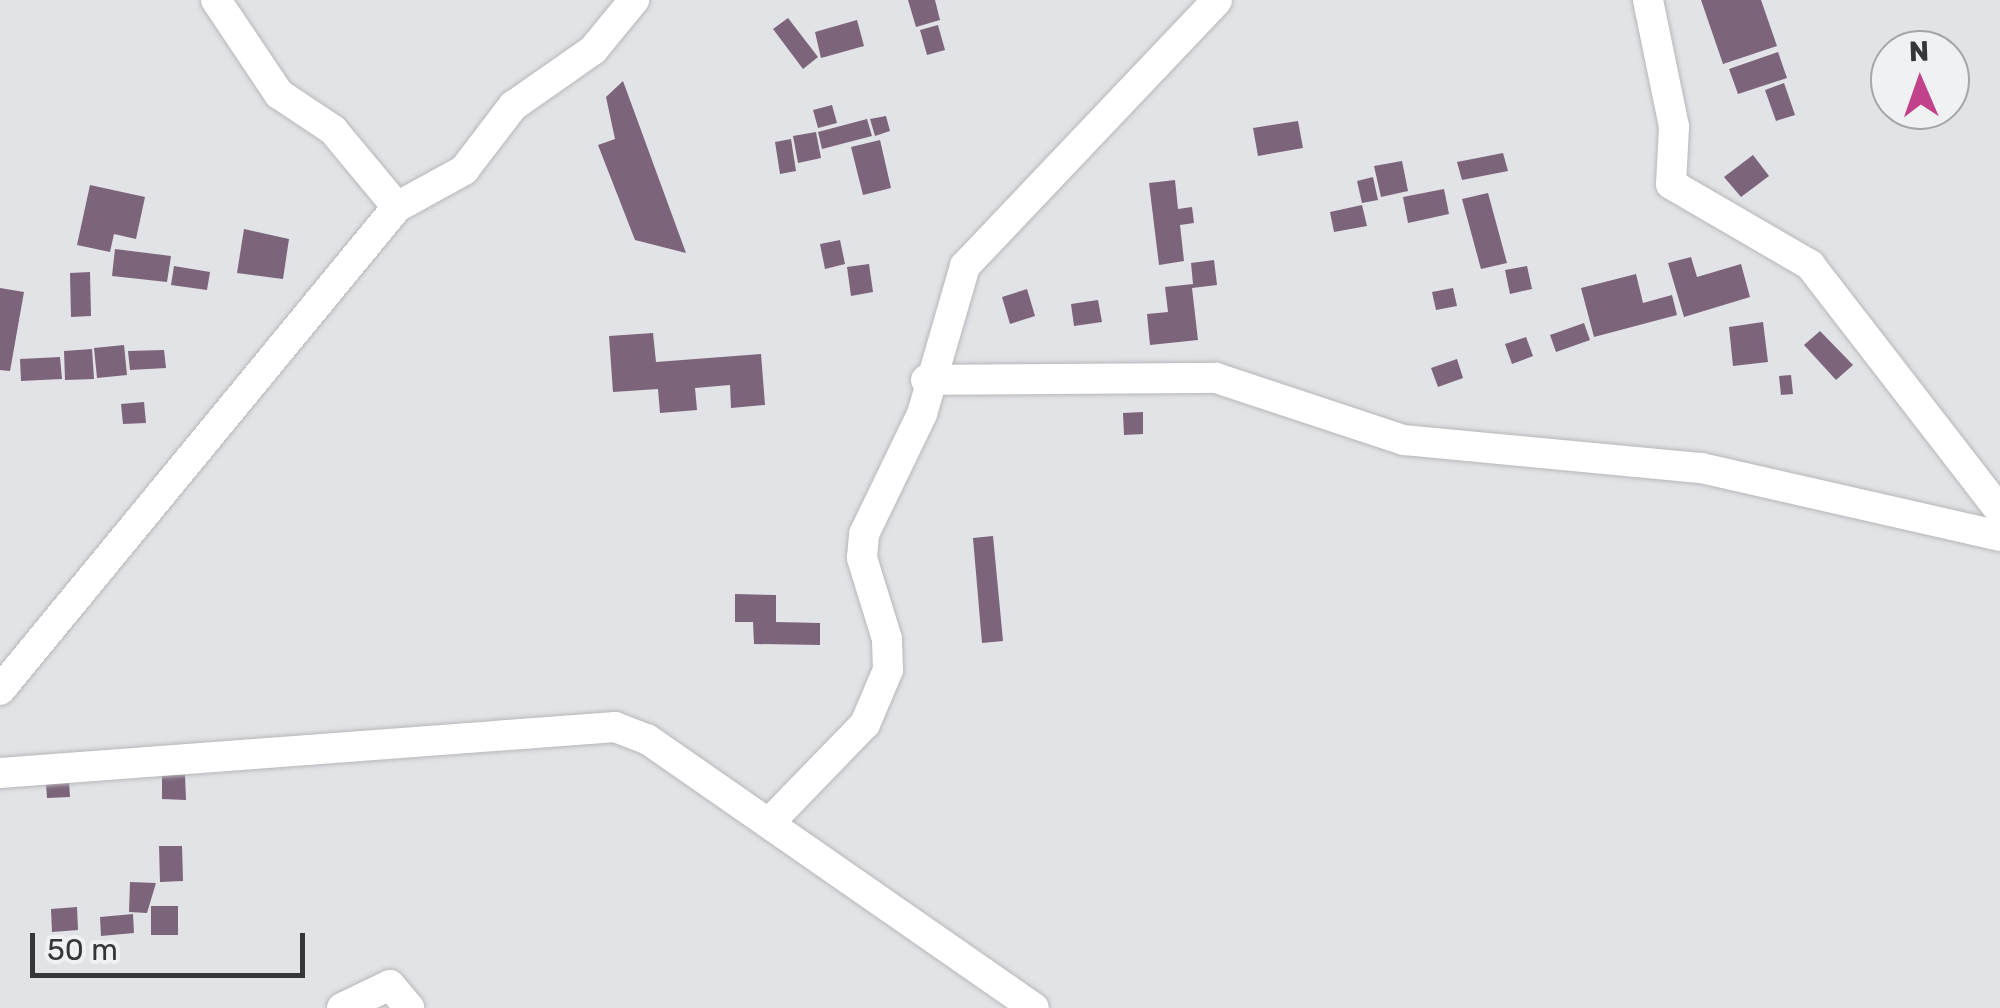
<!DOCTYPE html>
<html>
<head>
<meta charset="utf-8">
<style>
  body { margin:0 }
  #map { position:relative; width:2000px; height:1008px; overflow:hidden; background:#e2e3e6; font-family:Rubik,sans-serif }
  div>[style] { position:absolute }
  .building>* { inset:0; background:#7c647b }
  .roads { filter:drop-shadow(0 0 2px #b6b7ba) drop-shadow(0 0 2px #b6b7ba) }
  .minor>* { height:30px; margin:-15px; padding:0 15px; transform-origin:15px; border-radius:15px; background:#fff }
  span { translate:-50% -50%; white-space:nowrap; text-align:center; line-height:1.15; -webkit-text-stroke:10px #eff1f3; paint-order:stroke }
  .north { position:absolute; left:1870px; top:30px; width:100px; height:100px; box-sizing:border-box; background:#eff1f3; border:2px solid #a5a6a8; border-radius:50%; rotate:358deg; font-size:28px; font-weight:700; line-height:40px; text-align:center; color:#353637 }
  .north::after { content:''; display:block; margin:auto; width:35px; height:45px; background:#c2418b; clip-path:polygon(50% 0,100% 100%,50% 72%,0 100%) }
  .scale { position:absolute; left:30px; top:933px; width:275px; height:45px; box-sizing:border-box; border:5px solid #353637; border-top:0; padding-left:12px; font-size:30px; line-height:35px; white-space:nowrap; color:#353637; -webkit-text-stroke:8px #eff1f3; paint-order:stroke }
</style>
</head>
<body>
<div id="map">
  <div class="building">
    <i style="clip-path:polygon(908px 0,935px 0,940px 20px,916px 27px)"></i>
    <i style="clip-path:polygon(1701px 0,1761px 0,1777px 46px,1723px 64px)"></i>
    <i style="clip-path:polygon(788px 18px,818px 57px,803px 69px,773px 29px)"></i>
    <i style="clip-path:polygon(857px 20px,864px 46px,821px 58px,815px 32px)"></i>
    <i style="clip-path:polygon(938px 25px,945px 50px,927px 55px,920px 30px)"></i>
    <i style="clip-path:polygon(1778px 52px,1787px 78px,1738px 94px,1729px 69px)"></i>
    <i style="clip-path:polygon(623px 81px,686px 253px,635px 240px,598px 145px,615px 139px,606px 97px)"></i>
    <i style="clip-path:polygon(1784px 83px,1795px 115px,1776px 121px,1765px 90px)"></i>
    <i style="clip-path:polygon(832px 105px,837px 123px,818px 128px,813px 110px)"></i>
    <i style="clip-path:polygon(886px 116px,890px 131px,875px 136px,870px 119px)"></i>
    <i style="clip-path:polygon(867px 119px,872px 136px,822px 149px,818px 132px)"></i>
    <i style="clip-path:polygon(1298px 121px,1303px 148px,1258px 156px,1253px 128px)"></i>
    <i style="clip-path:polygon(816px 132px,821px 158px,798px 163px,793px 136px)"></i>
    <i style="clip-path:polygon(791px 139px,796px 171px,780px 174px,775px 142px)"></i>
    <i style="clip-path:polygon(880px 140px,891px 188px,863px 195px,851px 147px)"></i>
    <i style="clip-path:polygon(1503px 153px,1508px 171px,1462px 180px,1457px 162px)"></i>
    <i style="clip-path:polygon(1753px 155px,1769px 176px,1741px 197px,1724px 177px)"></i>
    <i style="clip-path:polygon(1402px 161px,1408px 191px,1381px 197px,1374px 166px)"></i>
    <i style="clip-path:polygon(1373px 177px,1378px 200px,1362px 203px,1357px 181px)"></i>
    <i style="clip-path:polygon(1175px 180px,1178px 209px,1192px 207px,1194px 223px,1180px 225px,1184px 261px,1159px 265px,1149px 183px)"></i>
    <i style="clip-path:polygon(90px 185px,145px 197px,136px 239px,114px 234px,110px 252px,77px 245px)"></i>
    <i style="clip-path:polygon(1444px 189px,1449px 214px,1408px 223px,1403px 197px)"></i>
    <i style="clip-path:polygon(1488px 193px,1507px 263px,1481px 269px,1462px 199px)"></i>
    <i style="clip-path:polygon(1362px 205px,1367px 226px,1334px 232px,1330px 212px)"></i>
    <i style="clip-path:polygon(244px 229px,289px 239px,283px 279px,237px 273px)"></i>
    <i style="clip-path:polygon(840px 240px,845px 264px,825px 269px,820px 244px)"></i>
    <i style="clip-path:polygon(115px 249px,171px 256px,167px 282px,112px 276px)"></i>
    <i style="clip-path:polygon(1691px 257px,1697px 277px,1741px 264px,1750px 297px,1684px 317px,1668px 263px)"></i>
    <i style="clip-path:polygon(1214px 260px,1217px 285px,1192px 288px,1198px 340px,1150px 345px,1147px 314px,1168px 312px,1165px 287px,1193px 284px,1191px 263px)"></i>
    <i style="clip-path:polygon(869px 264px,873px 292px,851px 296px,847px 267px)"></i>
    <i style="clip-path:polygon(174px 266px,210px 272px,207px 290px,171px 285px)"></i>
    <i style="clip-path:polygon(1527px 266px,1532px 289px,1510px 294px,1505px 270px)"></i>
    <i style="clip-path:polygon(90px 272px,91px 316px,71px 317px,70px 273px)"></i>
    <i style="clip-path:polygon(1636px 274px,1643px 303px,1672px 295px,1677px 315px,1594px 337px,1581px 288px)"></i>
    <i style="clip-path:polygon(0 288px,24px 292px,10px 371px,0 370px)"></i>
    <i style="clip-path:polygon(1453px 288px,1457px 306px,1436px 310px,1432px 292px)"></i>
    <i style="clip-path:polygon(1027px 289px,1035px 316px,1010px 324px,1002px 297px)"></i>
    <i style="clip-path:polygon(1098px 300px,1102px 322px,1074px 326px,1071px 304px)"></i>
    <i style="clip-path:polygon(1763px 322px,1768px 362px,1733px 366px,1729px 327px)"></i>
    <i style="clip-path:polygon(1584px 323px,1590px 340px,1556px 352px,1550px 335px)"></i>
    <i style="clip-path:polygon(1820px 331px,1853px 365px,1836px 380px,1804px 345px)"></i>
    <i style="clip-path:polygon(653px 333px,656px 362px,761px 354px,765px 405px,731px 408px,730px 385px,695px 388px,697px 410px,660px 413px,658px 389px,613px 392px,609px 336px)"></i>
    <i style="clip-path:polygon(1526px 337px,1533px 356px,1512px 364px,1505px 344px)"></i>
    <i style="clip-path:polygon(124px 345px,127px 375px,97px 378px,94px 348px)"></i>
    <i style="clip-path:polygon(92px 349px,94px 379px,65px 380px,64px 351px)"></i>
    <i style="clip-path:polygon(164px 350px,166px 368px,130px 370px,128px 351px)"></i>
    <i style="clip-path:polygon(60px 357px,62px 379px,21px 381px,20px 359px)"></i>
    <i style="clip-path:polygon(1457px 359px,1463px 378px,1438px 387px,1431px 368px)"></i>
    <i style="clip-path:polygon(1791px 375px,1793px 394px,1781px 395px,1779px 376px)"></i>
    <i style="clip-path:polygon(144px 402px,146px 423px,123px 424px,121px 404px)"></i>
    <i style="clip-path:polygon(1143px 412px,1143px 434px,1124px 435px,1123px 413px)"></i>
    <i style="clip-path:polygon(993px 536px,1003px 641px,982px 643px,973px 538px)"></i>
    <i style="clip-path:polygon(735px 594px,776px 595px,776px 622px,820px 623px,820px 645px,754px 644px,753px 622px,735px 622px)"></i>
    <i style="clip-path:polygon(162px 774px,185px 775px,186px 800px,162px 799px)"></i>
    <i style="clip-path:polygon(69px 781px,70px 797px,47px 798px,46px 783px)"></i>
    <i style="clip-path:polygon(159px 846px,182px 846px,183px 881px,160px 882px)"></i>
    <i style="clip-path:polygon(130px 882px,156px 883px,147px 913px,129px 912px)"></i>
    <i style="clip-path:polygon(151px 906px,178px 906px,178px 935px,151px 935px)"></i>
    <i style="clip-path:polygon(77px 907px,78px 930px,52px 932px,51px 909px)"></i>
    <i style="clip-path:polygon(133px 914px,134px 933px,101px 936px,100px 917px)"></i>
  </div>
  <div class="roads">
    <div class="minor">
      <i style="left:216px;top:0;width:113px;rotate:56.2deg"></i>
      <i style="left:279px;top:94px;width:65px;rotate:33.7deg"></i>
      <i style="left:333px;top:130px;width:100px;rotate:50.3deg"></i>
      <i style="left:397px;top:207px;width:77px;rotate:-28.9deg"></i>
      <i style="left:464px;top:170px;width:81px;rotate:-52.6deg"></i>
      <i style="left:513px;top:106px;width:98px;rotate:-35deg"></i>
      <i style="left:593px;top:50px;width:65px;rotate:-50.6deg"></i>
      <i style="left:1648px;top:0;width:130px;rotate:78.4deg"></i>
      <i style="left:1674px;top:127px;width:57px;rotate:93deg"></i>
      <i style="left:1671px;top:184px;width:161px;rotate:30.2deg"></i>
      <i style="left:1810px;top:265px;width:311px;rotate:52.3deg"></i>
      <i style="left:926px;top:380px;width:290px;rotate:-0.4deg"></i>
      <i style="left:1216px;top:378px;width:198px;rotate:18.3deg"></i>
      <i style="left:1404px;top:440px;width:298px;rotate:5.4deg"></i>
      <i style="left:1701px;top:468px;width:307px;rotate:12.8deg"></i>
      <i style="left:0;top:690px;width:625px;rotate:-50.58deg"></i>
      <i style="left:0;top:773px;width:617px;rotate:-4.28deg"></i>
      <i style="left:615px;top:727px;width:34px;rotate:21deg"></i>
      <i style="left:647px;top:739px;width:471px;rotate:34.8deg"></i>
      <i style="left:769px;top:823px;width:138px;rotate:-45.9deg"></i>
      <i style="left:865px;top:724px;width:59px;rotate:-66.9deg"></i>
      <i style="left:888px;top:670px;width:31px;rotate:-92deg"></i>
      <i style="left:887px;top:639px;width:85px;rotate:-107.2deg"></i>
      <i style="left:862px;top:558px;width:24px;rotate:-85deg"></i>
      <i style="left:864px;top:534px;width:133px;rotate:-64.2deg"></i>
      <i style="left:922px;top:414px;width:154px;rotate:-73.8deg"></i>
      <i style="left:965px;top:266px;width:366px;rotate:-46.5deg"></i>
      <i style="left:342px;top:1008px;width:53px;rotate:-25.6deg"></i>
      <i style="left:390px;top:985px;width:30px;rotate:50deg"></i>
    </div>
  </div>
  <div class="north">N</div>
  <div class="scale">50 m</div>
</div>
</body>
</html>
